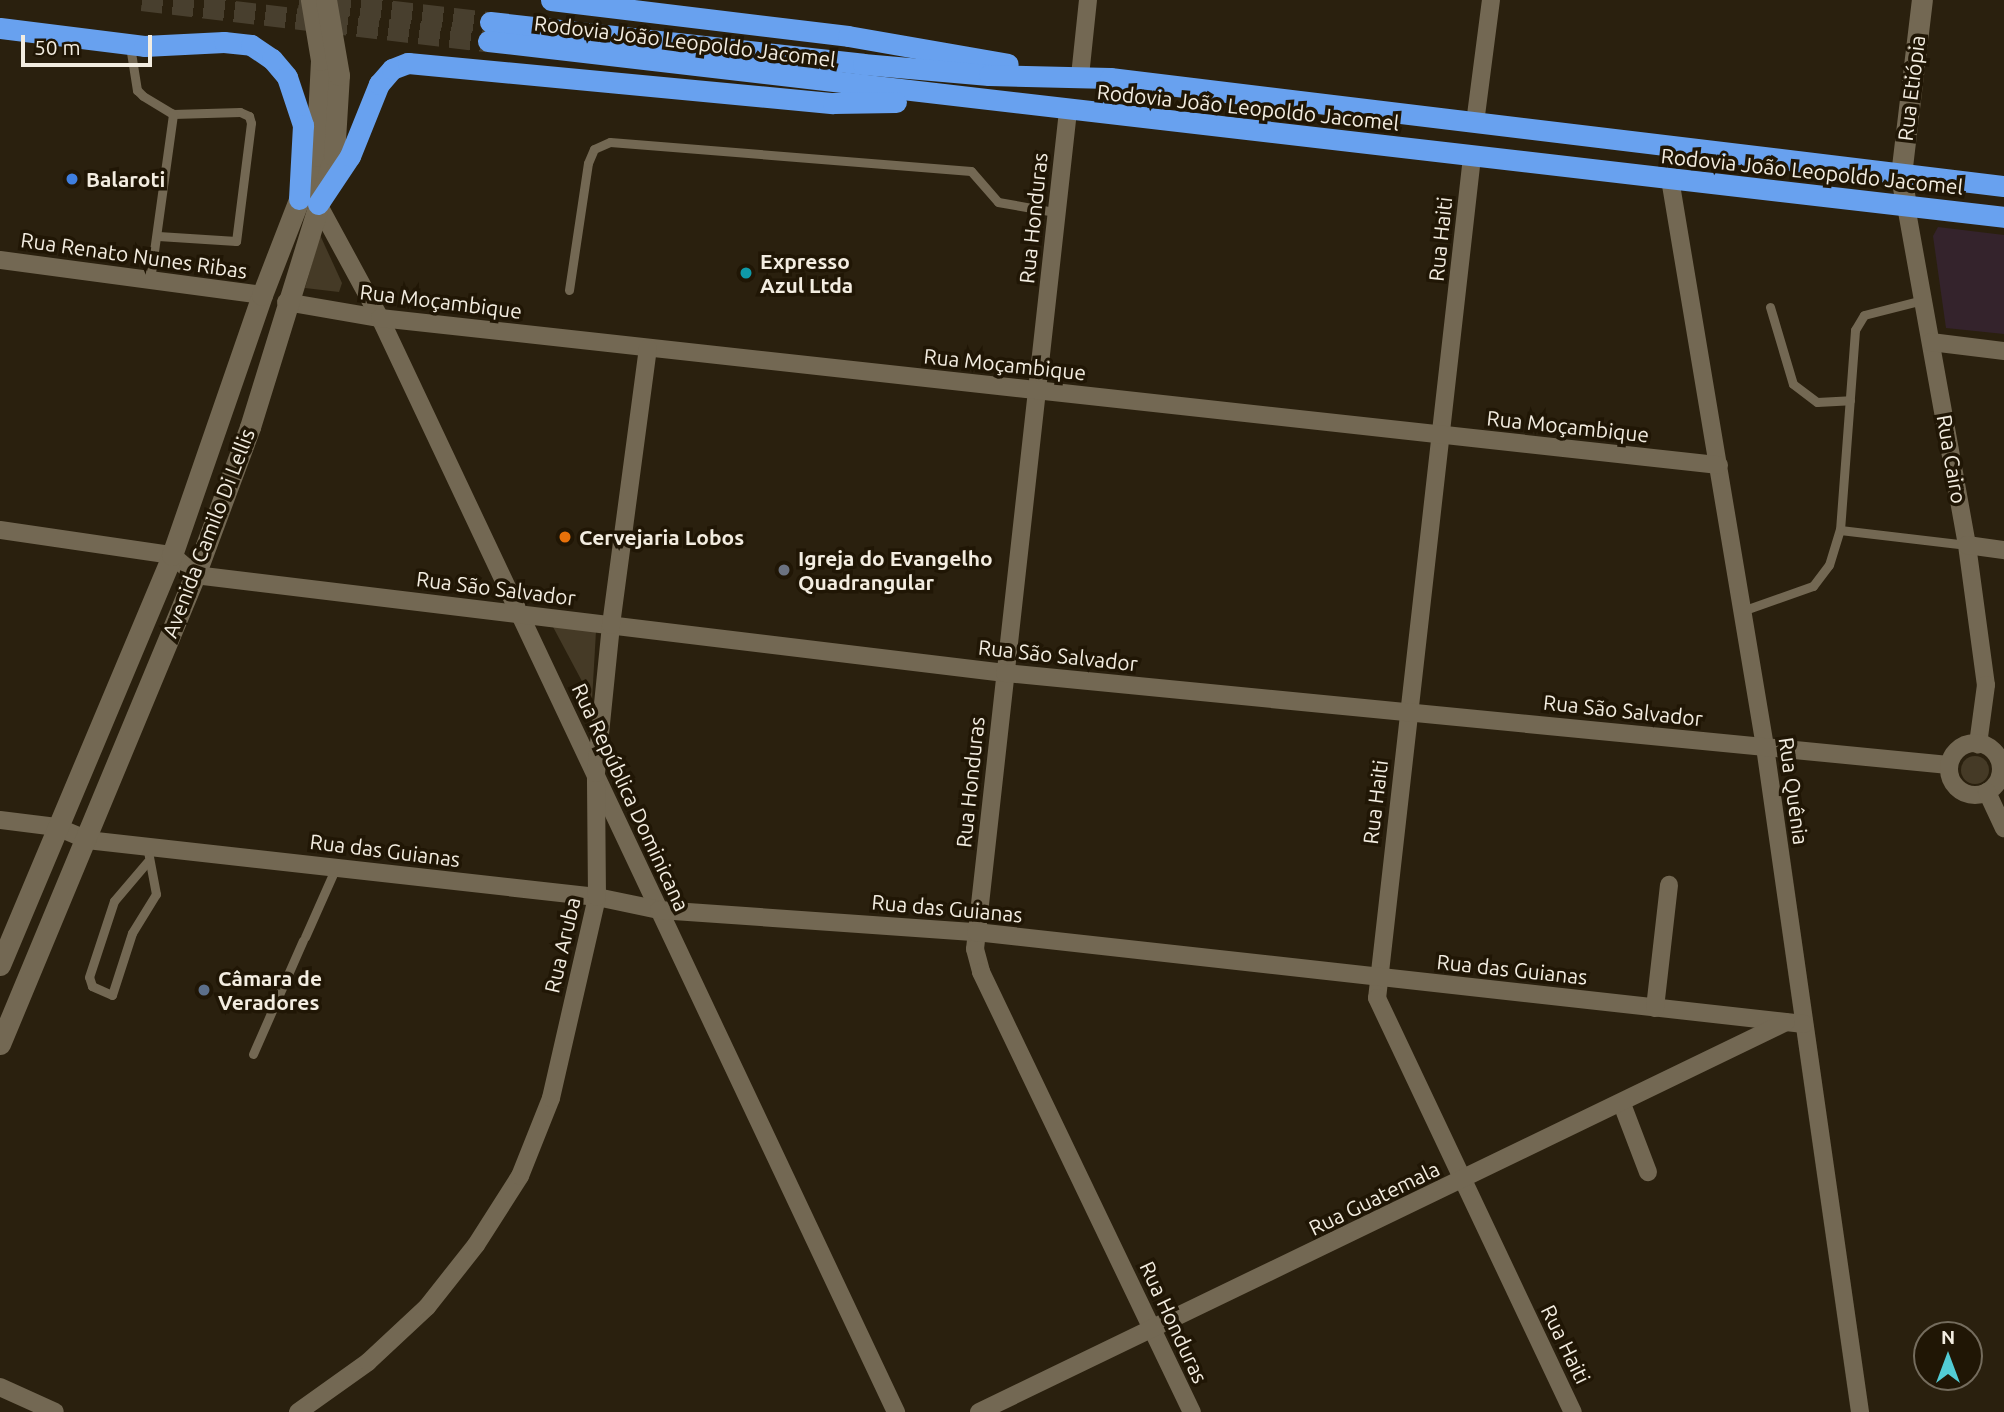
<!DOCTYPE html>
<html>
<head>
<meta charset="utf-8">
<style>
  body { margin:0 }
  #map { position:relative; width:2004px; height:1412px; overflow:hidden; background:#2a200e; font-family:Ubuntu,sans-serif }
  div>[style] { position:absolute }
  .commercial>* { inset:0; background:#34232c }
  .green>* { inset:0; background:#453a26 }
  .round { border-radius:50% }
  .highway-tunnel>* { height:21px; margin-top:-10.5px; transform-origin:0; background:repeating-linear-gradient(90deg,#483f2e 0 21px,transparent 0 31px) }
  .lane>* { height:9px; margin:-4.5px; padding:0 4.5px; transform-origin:4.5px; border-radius:4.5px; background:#736853 }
  .street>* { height:18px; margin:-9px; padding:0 9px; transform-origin:9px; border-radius:9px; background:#736853 }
  .street>.ring { margin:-9px; padding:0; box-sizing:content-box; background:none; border:18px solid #736853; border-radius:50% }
  .secondary>* { height:21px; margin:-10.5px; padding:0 10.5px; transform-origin:10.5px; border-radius:10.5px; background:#736853 }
  .highway>* { height:21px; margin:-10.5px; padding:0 10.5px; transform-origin:10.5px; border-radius:10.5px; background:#68a1ef }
  .dots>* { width:19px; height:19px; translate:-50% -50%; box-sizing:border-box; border:4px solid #201605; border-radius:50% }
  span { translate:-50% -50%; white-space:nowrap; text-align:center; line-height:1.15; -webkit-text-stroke:7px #201605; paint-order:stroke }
  .street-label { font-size:21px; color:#f3ede1 }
  .poi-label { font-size:21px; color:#f3ede1; font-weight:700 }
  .left { translate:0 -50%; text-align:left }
  .north { position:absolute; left:1913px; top:1321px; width:70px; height:70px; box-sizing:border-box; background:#201605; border:2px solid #746c5d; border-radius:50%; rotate:0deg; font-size:19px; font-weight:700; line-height:28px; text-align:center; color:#f3ede1 }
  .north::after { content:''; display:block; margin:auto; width:24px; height:32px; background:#52ccd5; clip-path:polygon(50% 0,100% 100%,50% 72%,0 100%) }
  .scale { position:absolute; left:21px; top:35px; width:131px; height:32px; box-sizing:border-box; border:4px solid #f3ede1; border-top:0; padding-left:9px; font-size:21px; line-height:24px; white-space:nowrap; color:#f3ede1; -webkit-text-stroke:5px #201605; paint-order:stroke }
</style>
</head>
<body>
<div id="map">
  <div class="commercial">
    <i style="clip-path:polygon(1938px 227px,2004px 235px,2004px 334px,1946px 328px,1933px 236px)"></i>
  </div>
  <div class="green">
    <i style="clip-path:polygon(320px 235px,342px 283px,339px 292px,305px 288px)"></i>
    <i style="clip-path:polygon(552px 625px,596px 631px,592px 700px)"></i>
    <i class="round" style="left:1961px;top:756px;width:28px;height:28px"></i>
  </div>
  <div class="highway-tunnel">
    <i style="left:142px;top:0;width:348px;rotate:6.8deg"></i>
    <i style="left:299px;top:0;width:192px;rotate:6.6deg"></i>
  </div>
  <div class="lane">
    <i style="left:130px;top:46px;width:45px;rotate:81deg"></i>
    <i style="left:137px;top:90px;width:8px;rotate:45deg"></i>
    <i style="left:143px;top:96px;width:35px;rotate:31deg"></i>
    <i style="left:173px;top:114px;width:67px;rotate:-1.7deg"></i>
    <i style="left:240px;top:112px;width:10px;rotate:24deg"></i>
    <i style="left:249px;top:116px;width:7px;rotate:74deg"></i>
    <i style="left:251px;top:123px;width:119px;rotate:97.2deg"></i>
    <i style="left:236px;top:241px;width:78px;rotate:-176.3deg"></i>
    <i style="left:150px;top:280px;width:168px;rotate:-82.1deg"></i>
    <i style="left:569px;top:290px;width:128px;rotate:-81.5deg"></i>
    <i style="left:588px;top:163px;width:15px;rotate:-67deg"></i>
    <i style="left:594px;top:149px;width:17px;rotate:-24deg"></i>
    <i style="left:610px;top:142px;width:362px;rotate:4.6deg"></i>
    <i style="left:971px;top:171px;width:41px;rotate:48.9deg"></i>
    <i style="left:998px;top:202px;width:58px;rotate:10deg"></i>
    <i style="left:1770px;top:307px;width:80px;rotate:73.4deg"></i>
    <i style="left:1793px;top:384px;width:30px;rotate:37deg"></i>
    <i style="left:1817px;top:402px;width:33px;rotate:-3deg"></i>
    <i style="left:1840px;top:530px;width:128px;rotate:6.7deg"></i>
    <i style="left:1742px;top:611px;width:75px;rotate:-19.4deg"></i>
    <i style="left:1813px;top:586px;width:26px;rotate:-53deg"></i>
    <i style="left:1829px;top:565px;width:37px;rotate:-73deg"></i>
    <i style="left:1840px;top:530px;width:201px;rotate:-85.7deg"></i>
    <i style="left:1855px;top:330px;width:17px;rotate:-59deg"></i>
    <i style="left:1864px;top:315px;width:61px;rotate:-14.3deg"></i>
    <i style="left:147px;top:846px;width:49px;rotate:79.4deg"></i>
    <i style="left:156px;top:894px;width:46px;rotate:121.6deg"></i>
    <i style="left:132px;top:933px;width:65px;rotate:107.9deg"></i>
    <i style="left:112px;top:995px;width:22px;rotate:-156deg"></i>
    <i style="left:92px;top:986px;width:9px;rotate:-108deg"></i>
    <i style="left:89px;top:977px;width:80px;rotate:-71.8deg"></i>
    <i style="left:114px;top:901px;width:52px;rotate:-49.6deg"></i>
    <i style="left:305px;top:937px;width:77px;rotate:-66.1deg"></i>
    <i style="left:253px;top:1054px;width:124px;rotate:-66.3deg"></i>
  </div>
  <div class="street">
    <i style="left:1080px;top:76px;width:76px;rotate:-84deg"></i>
    <i style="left:1068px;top:111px;width:843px;rotate:96.33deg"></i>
    <i style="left:975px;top:949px;width:24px;rotate:75deg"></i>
    <i style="left:981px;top:972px;width:488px;rotate:64.4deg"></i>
    <i style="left:1475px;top:123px;width:124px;rotate:-82.6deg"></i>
    <i style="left:1472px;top:157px;width:846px;rotate:96.44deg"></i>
    <i style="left:1377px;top:998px;width:458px;rotate:64.7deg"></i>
    <i style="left:1670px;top:179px;width:576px;rotate:80.5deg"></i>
    <i style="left:1765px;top:747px;width:672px;rotate:81.87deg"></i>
    <i style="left:318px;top:204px;width:130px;rotate:61.5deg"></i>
    <i style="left:380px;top:318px;width:1210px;rotate:64.75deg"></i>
    <i style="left:1906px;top:206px;width:344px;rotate:79.8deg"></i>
    <i style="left:1967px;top:545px;width:141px;rotate:82.3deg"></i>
    <i style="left:1986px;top:685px;width:60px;rotate:97.7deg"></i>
    <i style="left:0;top:260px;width:264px;rotate:7.6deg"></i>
    <i style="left:286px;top:302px;width:95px;rotate:9.7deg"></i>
    <i style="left:380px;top:318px;width:1347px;rotate:6.27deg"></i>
    <i style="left:1931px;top:342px;width:74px;rotate:7deg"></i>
    <i style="left:0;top:530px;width:174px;rotate:8.3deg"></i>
    <i style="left:172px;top:555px;width:30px;rotate:41deg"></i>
    <i style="left:195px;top:575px;width:816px;rotate:6.9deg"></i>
    <i style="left:1005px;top:673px;width:948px;rotate:5.57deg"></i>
    <i style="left:1967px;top:545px;width:37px;rotate:8deg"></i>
    <i class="ring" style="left:1949px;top:743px;width:34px;height:34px"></i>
    <i style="left:1987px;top:792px;width:40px;rotate:65deg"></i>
    <i style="left:0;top:820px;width:57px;rotate:7deg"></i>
    <i style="left:57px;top:827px;width:33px;rotate:23deg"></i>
    <i style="left:87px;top:840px;width:513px;rotate:6.38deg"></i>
    <i style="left:597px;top:897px;width:63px;rotate:11.8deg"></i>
    <i style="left:659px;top:910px;width:318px;rotate:4deg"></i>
    <i style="left:976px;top:932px;width:833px;rotate:6.34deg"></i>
    <i style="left:1655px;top:1008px;width:124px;rotate:-83.5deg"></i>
    <i style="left:1622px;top:1104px;width:73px;rotate:69.1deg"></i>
    <i style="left:0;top:1387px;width:60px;rotate:24.4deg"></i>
    <i style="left:298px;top:1412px;width:86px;rotate:-35.5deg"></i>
    <i style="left:368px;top:1362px;width:81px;rotate:-43deg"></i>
    <i style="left:427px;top:1307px;width:79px;rotate:-51.7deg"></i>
    <i style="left:476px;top:1245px;width:82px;rotate:-57.5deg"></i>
    <i style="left:520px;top:1176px;width:84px;rotate:-68.3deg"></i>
    <i style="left:551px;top:1098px;width:206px;rotate:-77.1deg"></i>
    <i style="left:597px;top:897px;width:124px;rotate:-90.5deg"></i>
    <i style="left:596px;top:773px;width:149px;rotate:-84.2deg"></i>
    <i style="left:611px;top:625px;width:279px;rotate:-82.4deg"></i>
    <i style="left:979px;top:1412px;width:896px;rotate:-25.79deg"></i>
  </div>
  <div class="secondary">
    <i style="left:1906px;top:206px;width:31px;rotate:-99deg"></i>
    <i style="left:1901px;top:175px;width:176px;rotate:-83.2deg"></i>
    <i style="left:0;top:965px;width:445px;rotate:-67.2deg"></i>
    <i style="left:172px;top:555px;width:275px;rotate:-70.9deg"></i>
    <i style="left:262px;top:295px;width:149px;rotate:-68.8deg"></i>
    <i style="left:316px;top:156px;width:96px;rotate:-87deg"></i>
    <i style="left:321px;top:60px;width:61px;rotate:-99.5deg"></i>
    <i style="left:0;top:1044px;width:508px;rotate:-67.42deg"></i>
    <i style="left:195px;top:575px;width:158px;rotate:-69.6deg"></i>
    <i style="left:250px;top:427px;width:284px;rotate:-72.8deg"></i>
    <i style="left:334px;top:156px;width:81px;rotate:-86.5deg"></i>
    <i style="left:339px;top:75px;width:76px;rotate:-99.8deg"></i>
  </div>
  <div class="highway">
    <i style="left:551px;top:0;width:299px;rotate:6.9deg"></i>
    <i style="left:848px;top:36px;width:162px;rotate:9.9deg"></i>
    <i style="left:490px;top:22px;width:375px;rotate:6.4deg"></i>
    <i style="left:863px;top:64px;width:126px;rotate:5deg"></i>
    <i style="left:989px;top:75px;width:121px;rotate:1.4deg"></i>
    <i style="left:1110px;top:78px;width:900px;rotate:6.89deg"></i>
    <i style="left:0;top:28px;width:145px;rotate:7.1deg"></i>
    <i style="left:144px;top:46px;width:80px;rotate:-2.9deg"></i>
    <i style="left:224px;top:42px;width:27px;rotate:6deg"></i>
    <i style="left:251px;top:45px;width:25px;rotate:34deg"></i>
    <i style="left:272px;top:59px;width:23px;rotate:50deg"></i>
    <i style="left:287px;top:77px;width:51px;rotate:71.6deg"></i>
    <i style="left:303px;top:125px;width:74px;rotate:93.1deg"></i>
    <i style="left:488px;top:41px;width:1526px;rotate:6.62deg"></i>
    <i style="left:318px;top:204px;width:58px;rotate:-56.3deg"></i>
    <i style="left:350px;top:156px;width:78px;rotate:-68.1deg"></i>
    <i style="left:379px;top:84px;width:20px;rotate:-49deg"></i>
    <i style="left:392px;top:69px;width:17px;rotate:-21deg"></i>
    <i style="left:408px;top:63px;width:427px;rotate:5.4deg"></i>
    <i style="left:833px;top:103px;width:63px;rotate:-0.9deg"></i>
  </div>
  <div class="dots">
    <i style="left:72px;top:179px;background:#3f7fe0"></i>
    <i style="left:746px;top:273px;background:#0f9aa8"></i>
    <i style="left:565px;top:537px;background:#e8710a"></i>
    <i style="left:784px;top:570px;background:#6b7280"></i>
    <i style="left:204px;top:990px;background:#5c6f8a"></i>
  </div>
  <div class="street-label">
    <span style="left:685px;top:41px;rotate:7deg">Rodovia João Leopoldo Jacomel</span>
    <span style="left:1911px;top:88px;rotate:-83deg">Rua Etiópia</span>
    <span style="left:1248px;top:107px;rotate:6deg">Rodovia João Leopoldo Jacomel</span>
    <span style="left:1812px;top:171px;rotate:6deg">Rodovia João Leopoldo Jacomel</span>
    <span style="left:1033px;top:218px;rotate:-84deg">Rua Honduras</span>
    <span style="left:1440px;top:239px;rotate:-84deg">Rua Haiti</span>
    <span style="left:134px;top:255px;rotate:8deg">Rua Renato Nunes Ribas</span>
    <span style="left:441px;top:301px;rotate:7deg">Rua Moçambique</span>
    <span style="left:1005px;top:364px;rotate:6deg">Rua Moçambique</span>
    <span style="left:1568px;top:426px;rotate:6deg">Rua Moçambique</span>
    <span style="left:1952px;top:459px;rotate:80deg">Rua Cairo</span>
    <span style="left:208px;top:533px;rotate:-69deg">Avenida Camilo Di Lellis</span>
    <span style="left:496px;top:588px;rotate:7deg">Rua São Salvador</span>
    <span style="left:1058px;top:655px;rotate:6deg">Rua São Salvador</span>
    <span style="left:1623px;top:710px;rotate:6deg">Rua São Salvador</span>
    <span style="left:970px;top:782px;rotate:-84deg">Rua Honduras</span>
    <span style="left:1794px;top:791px;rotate:82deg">Rua Quênia</span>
    <span style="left:631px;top:797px;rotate:65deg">Rua República Dominicana</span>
    <span style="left:1375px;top:802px;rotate:-83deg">Rua Haiti</span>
    <span style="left:385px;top:850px;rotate:7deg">Rua das Guianas</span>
    <span style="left:947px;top:908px;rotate:5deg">Rua das Guianas</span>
    <span style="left:562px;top:945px;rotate:-77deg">Rua Aruba</span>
    <span style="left:1512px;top:969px;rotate:6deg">Rua das Guianas</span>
    <span style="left:1374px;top:1198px;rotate:-26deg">Rua Guatemala</span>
    <span style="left:1174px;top:1322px;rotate:65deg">Rua Honduras</span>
    <span style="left:1566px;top:1344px;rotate:64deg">Rua Haiti</span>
  </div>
  <div class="poi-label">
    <span class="left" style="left:86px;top:179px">Balaroti</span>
    <span class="left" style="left:760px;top:273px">Expresso<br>Azul Ltda</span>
    <span class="left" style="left:579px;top:537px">Cervejaria Lobos</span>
    <span class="left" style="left:798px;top:570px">Igreja do Evangelho<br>Quadrangular</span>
    <span class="left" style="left:218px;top:990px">Câmara de<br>Veradores</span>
  </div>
  <div class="north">N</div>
  <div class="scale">50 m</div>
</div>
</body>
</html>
